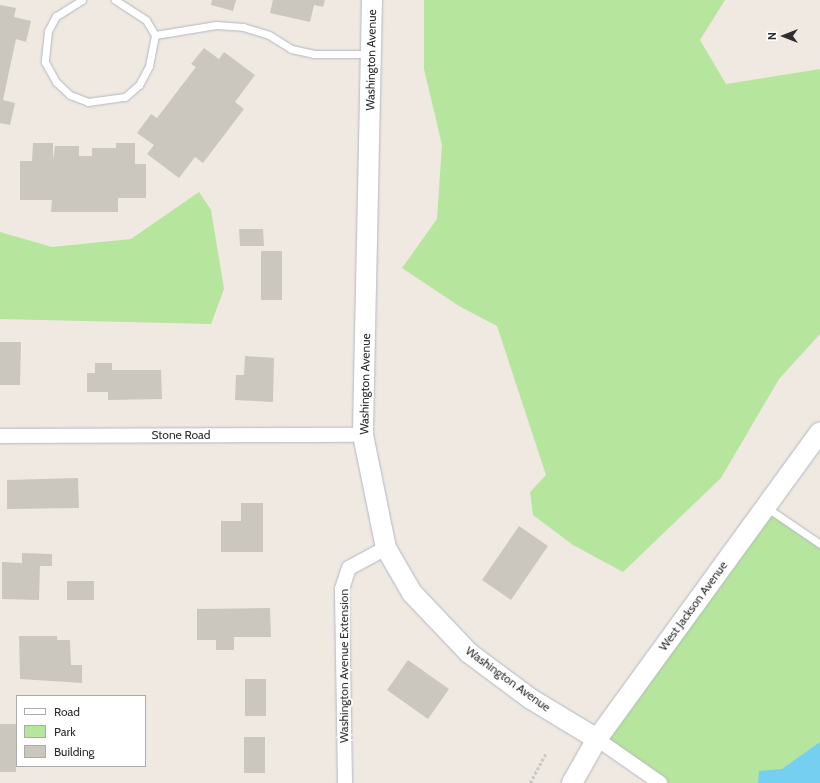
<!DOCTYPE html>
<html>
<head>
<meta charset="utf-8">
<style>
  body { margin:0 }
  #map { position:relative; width:820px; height:783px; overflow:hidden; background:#efe9e1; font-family:Cabin,sans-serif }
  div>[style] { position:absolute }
  .green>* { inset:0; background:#b6e59e }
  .water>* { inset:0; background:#75cff0 }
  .building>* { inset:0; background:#cbc7bf }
  .path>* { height:2.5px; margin-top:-1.25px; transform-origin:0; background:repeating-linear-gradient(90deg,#c9c9c9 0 3px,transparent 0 5px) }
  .roads { filter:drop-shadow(0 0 1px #b4b7c1) drop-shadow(0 0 1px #b4b7c1) }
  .lane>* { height:7px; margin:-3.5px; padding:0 3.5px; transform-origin:3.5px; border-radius:3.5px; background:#fff }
  .street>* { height:14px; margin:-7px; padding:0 7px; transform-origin:7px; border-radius:7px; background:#fff }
  .secondary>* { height:20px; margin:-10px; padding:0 10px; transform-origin:10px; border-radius:10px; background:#fff }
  span { translate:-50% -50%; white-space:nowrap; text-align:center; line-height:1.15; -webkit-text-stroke:4px #fff; paint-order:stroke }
  .street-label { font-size:12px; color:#2e2e2e }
  .legend { position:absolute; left:16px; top:695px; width:130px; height:72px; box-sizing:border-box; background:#fff; border:1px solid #ababab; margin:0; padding:5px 7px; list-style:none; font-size:12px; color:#2e2e2e }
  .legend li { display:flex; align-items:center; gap:8px; height:20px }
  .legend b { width:20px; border:1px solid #ababab }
  .north { position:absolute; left:764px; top:16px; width:40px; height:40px; -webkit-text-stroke:3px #fff; paint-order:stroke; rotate:270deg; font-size:11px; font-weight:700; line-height:16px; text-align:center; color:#2e2e2e }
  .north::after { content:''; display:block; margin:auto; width:14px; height:18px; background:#2e2e2e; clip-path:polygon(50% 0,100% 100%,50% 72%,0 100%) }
</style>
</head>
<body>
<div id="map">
  <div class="green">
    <i style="clip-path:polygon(424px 0,725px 0,700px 40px,726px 84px,820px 69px,820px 334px,779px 379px,721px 478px,623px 572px,573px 545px,533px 515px,530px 492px,546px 475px,497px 326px,459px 306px,402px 268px,437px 219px,442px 145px,424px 69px)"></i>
    <i style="clip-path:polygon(199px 192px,211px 210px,224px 289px,211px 324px,0 319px,0 232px,52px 247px,131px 239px)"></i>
    <i style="clip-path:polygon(765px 507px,820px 544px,820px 783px,660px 783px,597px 739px)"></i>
  </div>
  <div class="water">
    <i style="clip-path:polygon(820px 742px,820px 783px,758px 783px,759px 771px,782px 769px)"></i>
  </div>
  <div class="building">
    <i style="clip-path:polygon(212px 0,236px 0,233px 11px,211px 5px)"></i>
    <i style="clip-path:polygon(273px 0,325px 0,323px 7px,314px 5px,310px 22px,270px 13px)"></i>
    <i style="clip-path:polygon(0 5px,16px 8px,14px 17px,31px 21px,26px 42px,16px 39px,3px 100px,15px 103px,10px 125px,0 123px)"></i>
    <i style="clip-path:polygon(204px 48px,219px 59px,224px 52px,255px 75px,235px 102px,244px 109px,203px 163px,195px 157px,179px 178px,147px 154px,154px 145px,137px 133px,151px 114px,157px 118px,196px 67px,191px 64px)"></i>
    <i style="clip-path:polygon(33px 143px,53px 143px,53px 160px,55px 146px,79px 146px,79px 156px,92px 156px,92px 148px,116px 148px,116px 143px,135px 143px,135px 164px,146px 164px,146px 198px,118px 198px,118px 212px,51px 212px,52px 200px,20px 200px,20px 161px,32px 161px)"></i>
    <i style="clip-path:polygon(239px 229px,263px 229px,264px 246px,240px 246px)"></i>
    <i style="clip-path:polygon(261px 251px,282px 251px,282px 300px,261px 300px)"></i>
    <i style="clip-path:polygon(0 342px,21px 342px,20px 385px,0 385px)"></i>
    <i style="clip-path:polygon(245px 356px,274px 358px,273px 402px,235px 400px,236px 375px,244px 375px)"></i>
    <i style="clip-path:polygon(95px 363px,112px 363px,112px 370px,161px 370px,162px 399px,108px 400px,108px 392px,87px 392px,87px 373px,95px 373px)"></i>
    <i style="clip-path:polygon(78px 478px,79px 508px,7px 509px,7px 480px)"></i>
    <i style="clip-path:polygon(241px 503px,263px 503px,263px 552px,221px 552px,221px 521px,241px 521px)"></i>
    <i style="clip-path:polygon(519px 526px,548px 546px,511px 600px,482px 580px)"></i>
    <i style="clip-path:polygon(22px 553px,52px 554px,52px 566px,40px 566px,39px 600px,2px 599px,2px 562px,22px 563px)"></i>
    <i style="clip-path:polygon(67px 581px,94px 581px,94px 600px,67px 600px)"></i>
    <i style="clip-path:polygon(270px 608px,271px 637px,234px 637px,234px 650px,216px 650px,216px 640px,197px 640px,197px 609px)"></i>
    <i style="clip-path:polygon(19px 636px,57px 636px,57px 640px,70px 640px,71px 665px,82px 665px,82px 683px,20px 679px)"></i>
    <i style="clip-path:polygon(408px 660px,449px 689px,428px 719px,387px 690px)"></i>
    <i style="clip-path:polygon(245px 679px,266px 679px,266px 716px,245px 716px)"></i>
    <i style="clip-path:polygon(0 724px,16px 724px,16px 772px,0 772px)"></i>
    <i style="clip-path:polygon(244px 737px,265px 737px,265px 773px,244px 773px)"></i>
  </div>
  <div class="path">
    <i style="left:530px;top:783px;width:34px;rotate:-62deg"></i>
  </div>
  <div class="roads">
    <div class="lane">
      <i style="left:82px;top:0;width:31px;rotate:148deg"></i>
      <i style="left:56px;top:16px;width:17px;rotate:118deg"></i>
      <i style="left:48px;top:31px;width:31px;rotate:96deg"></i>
      <i style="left:45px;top:62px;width:23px;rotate:61deg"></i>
      <i style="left:56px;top:82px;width:19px;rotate:43deg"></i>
      <i style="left:70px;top:95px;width:19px;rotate:21deg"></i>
      <i style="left:88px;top:102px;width:37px;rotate:-8deg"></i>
      <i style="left:125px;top:97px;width:18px;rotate:-41deg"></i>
      <i style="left:139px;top:85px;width:21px;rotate:-62deg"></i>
      <i style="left:149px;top:66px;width:32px;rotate:-79deg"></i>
      <i style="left:155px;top:35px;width:17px;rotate:-121deg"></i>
      <i style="left:146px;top:20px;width:37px;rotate:-147deg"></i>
      <i style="left:155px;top:35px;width:62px;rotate:-9.3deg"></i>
      <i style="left:216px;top:25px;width:27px;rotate:4deg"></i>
      <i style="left:243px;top:27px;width:27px;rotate:17deg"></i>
      <i style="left:269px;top:35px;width:26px;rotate:32deg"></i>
      <i style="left:291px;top:49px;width:24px;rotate:12deg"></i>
      <i style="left:314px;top:54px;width:56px"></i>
      <i style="left:766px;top:507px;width:65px;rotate:34.4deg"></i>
    </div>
    <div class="street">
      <i style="left:0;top:436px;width:363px;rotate:-0.2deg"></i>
      <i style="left:597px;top:739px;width:77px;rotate:34.9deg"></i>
      <i style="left:345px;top:783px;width:194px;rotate:-90.9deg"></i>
      <i style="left:342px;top:589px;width:22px;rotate:-72deg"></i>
      <i style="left:349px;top:568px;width:42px;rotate:-28.4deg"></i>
    </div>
    <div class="secondary">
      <i style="left:372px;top:0;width:435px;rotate:91.2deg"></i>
      <i style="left:363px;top:435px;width:115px;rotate:78.5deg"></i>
      <i style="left:386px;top:548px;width:52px;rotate:60deg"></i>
      <i style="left:412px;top:593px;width:83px;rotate:46.5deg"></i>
      <i style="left:469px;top:653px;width:77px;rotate:36.6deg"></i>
      <i style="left:531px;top:699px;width:77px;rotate:31.2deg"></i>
      <i style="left:572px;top:783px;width:51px;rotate:-60.4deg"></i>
      <i style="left:597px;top:739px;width:379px;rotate:-54deg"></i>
    </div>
  </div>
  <div class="street-label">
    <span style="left:371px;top:60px;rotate:-89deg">Washington Avenue</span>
    <span style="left:365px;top:384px;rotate:-89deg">Washington Avenue</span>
    <span style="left:181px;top:435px">Stone Road</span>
    <span style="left:693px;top:606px;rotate:-54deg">West Jackson Avenue</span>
    <span style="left:344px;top:666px;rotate:-90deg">Washington Avenue Extension</span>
    <span style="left:508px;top:679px;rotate:36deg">Washington Avenue</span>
  </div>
  <ul class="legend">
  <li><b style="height:5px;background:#fff"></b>Road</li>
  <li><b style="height:11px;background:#b6e59e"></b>Park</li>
  <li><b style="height:11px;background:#cbc7bf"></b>Building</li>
  </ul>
  <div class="north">N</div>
</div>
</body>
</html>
